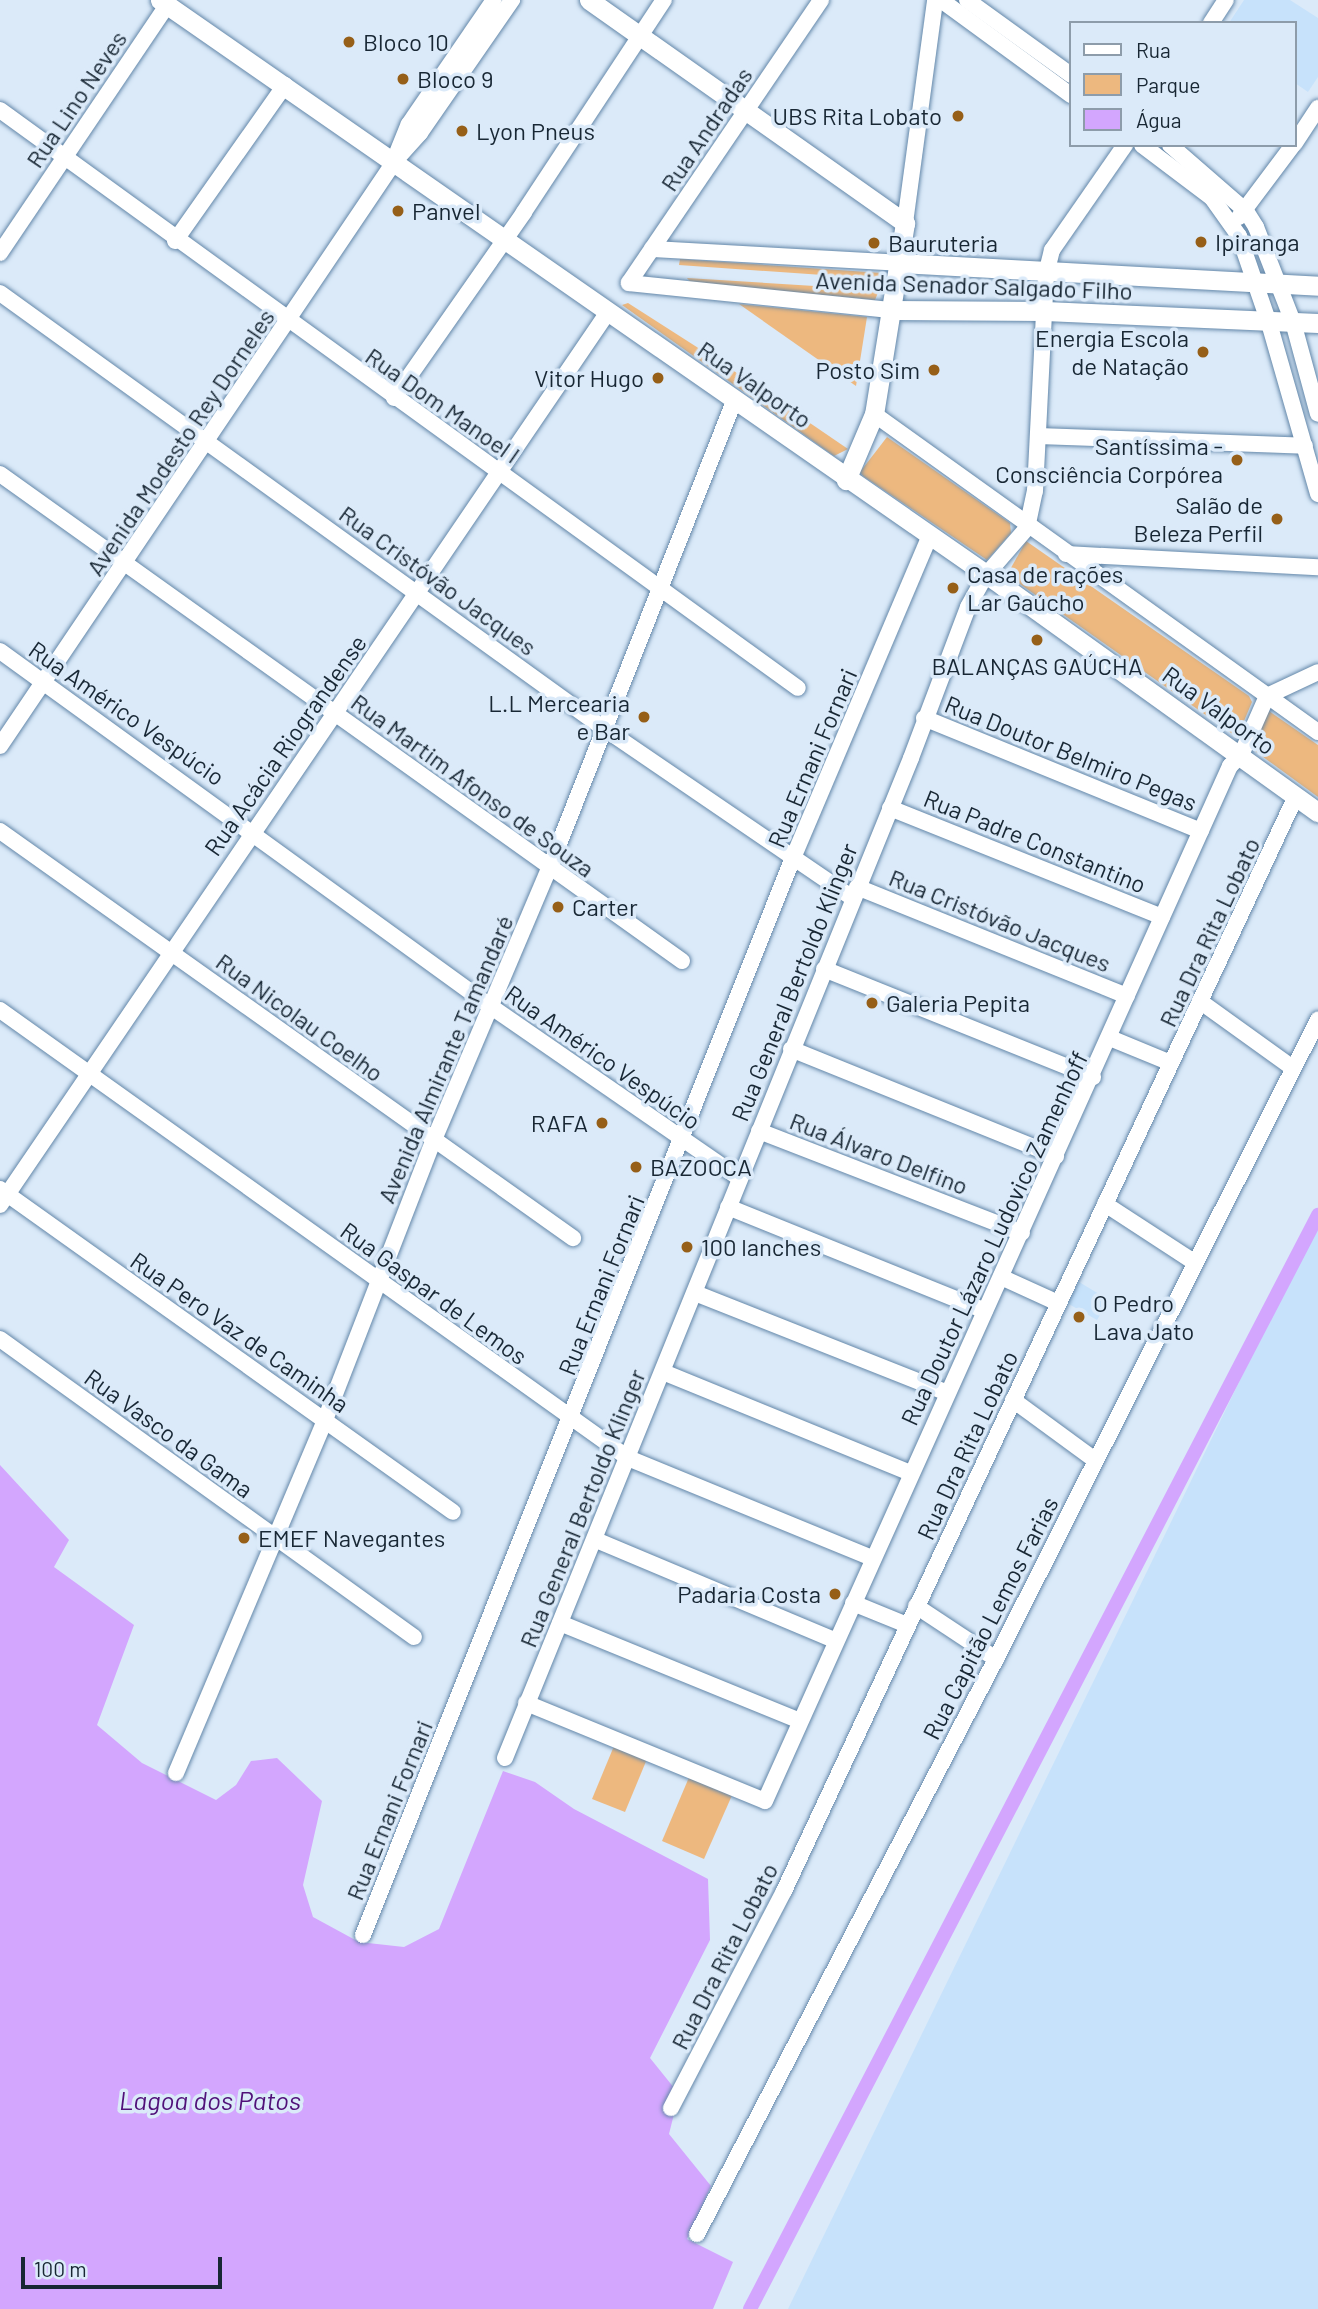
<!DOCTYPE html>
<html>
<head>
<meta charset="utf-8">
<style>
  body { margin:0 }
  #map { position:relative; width:1318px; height:2309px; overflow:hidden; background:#dbeaf9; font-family:Barlow,sans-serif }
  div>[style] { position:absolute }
  .built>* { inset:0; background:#c7e2fb }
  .green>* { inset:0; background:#edb87f }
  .water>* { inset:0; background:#d3a6fe }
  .canal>* { height:14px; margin:-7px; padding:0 7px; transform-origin:7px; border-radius:7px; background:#d3a6fe }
  .roads { filter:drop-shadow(0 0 2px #6387a9) drop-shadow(0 0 2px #6387a9) }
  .minor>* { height:16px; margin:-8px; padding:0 8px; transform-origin:8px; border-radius:8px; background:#fff }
  .major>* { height:19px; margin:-9.5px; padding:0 9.5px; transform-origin:9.5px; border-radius:9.5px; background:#fff }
  .dots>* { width:19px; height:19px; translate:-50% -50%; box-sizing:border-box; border:4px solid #dbeaf9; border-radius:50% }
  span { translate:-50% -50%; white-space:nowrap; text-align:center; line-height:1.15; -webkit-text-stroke:7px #dbeaf9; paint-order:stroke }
  .poi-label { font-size:24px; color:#182734 }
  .left { translate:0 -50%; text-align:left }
  .right { translate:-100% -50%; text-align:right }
  .street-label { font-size:24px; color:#182734 }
  .water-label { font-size:26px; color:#501179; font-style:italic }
  .legend { position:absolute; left:1069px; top:21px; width:228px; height:126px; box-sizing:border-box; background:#dbeaf9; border:2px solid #8d9caa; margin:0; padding:9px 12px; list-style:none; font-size:21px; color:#182734 }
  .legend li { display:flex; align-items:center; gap:14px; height:35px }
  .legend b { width:35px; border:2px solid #8d9caa }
  .scale { position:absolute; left:21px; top:2257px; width:201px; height:32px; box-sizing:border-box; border:4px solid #182734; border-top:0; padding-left:9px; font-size:21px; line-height:24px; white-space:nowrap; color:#182734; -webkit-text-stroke:5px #dbeaf9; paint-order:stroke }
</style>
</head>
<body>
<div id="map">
  <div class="built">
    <i style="clip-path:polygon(1244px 0,1290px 0,1318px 18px,1318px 77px,1308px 92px,1295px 83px,1295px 23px,1229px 23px)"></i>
    <i style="clip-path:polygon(1318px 1220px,1318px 2309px,788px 2309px)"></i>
    <i style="clip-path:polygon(1079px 1282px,1109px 1300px,1097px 1320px,1067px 1303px)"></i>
  </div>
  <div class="green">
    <i style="clip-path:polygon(680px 259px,882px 273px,880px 279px,679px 265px)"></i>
    <i style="clip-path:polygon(687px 278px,879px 290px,875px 300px,691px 283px)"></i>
    <i style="clip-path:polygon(628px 303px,728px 367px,848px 449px,834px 456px,622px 305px)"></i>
    <i style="clip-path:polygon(739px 304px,867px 317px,856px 386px,823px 363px)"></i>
    <i style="clip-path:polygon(887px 437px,1010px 523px,1011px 533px,987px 560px,863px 476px,860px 472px)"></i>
    <i style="clip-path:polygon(1026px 541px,1249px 696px,1252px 702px,1239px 733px,1234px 735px,1007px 575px)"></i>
    <i style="clip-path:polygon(1269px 711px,1318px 745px,1318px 797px,1255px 751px,1252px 745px)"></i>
    <i style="clip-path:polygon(614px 1746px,647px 1759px,625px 1812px,592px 1799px)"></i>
    <i style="clip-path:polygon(690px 1775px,733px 1793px,704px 1859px,662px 1841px)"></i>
  </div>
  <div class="water">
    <i style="clip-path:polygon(0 1465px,69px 1540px,54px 1567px,134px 1625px,97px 1725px,142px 1763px,216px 1800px,236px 1785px,251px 1761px,277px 1758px,322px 1801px,303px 1885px,313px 1917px,359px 1942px,404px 1947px,439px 1929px,503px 1771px,535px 1782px,574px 1809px,708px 1879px,710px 1940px,650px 2058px,679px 2094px,669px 2134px,711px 2186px,687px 2239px,733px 2262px,713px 2309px,0 2309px)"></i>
  </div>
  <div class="canal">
    <i style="left:750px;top:2309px;width:1233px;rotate:-62.56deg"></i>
  </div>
  <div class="roads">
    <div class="minor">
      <i style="left:821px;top:0;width:342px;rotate:124.2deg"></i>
      <i style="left:629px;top:283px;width:264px;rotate:5.9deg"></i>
      <i style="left:941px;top:0;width:161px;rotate:36.2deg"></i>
      <i style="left:967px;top:0;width:128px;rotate:35.8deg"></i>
      <i style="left:1211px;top:23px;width:27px;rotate:-57deg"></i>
      <i style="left:0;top:110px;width:985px;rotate:35.92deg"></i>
      <i style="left:1295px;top:143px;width:42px;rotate:-56.7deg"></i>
      <i style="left:1142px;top:145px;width:88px;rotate:37.1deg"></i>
      <i style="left:1212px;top:198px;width:47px;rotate:54.6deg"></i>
      <i style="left:1239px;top:236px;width:92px;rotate:71deg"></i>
      <i style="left:1269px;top:323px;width:178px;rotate:74deg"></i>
      <i style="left:1170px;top:145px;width:101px;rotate:41deg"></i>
      <i style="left:1246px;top:211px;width:19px;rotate:58deg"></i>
      <i style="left:1256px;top:227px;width:102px;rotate:68.7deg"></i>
      <i style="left:1293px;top:322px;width:95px;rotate:74.8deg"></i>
      <i style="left:397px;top:153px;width:31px;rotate:-68deg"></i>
      <i style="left:409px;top:124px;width:150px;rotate:-55.6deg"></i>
      <i style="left:1239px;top:217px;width:90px;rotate:-53.1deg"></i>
      <i style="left:905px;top:223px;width:225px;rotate:-82.3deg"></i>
      <i style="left:175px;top:241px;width:191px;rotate:-54.8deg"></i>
      <i style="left:652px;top:249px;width:248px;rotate:3.2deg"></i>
      <i style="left:0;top:253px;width:299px;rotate:-56deg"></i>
      <i style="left:0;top:293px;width:742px;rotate:35.79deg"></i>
      <i style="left:602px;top:727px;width:304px;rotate:34.3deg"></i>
      <i style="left:394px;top:398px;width:227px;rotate:-55deg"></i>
      <i style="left:524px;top:212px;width:254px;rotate:-56.6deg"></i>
      <i style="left:874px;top:414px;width:546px;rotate:35.61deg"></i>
      <i style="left:1038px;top:436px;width:267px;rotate:2.1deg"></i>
      <i style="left:0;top:474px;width:838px;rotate:35.53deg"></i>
      <i style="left:1066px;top:554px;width:252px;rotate:3deg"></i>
      <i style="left:0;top:651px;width:605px;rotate:35.92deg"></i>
      <i style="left:490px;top:1006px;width:303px;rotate:34.6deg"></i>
      <i style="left:924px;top:718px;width:299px;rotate:22.2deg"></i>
      <i style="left:0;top:746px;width:704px;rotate:-55.99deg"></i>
      <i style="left:394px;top:162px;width:39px;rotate:-48deg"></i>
      <i style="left:420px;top:133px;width:162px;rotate:-55.3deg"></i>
      <i style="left:890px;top:808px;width:293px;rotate:21.8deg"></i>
      <i style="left:0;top:831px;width:703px;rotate:35.39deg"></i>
      <i style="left:857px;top:887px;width:291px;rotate:22deg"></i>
      <i style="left:824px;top:969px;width:290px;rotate:21.9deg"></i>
      <i style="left:1201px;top:1002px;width:113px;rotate:35.7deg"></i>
      <i style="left:0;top:1010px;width:771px;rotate:35.5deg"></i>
      <i style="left:628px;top:1458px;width:264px;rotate:22.3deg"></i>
      <i style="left:1110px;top:1038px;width:66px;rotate:22.3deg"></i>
      <i style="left:791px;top:1049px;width:286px;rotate:22deg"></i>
      <i style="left:759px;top:1131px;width:282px;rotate:21.2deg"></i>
      <i style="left:0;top:1189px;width:556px;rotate:35.49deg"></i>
      <i style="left:1105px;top:1204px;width:106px;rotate:33.1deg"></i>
      <i style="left:0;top:1205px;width:1080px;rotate:-55.75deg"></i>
      <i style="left:728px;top:1207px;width:277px;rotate:22deg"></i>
      <i style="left:1001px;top:1277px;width:63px;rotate:24.5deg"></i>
      <i style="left:695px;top:1293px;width:271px;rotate:21.6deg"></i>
      <i style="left:0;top:1339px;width:510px;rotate:35.75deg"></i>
      <i style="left:663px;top:1372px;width:267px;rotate:22.2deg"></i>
      <i style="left:1013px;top:1400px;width:102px;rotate:36.2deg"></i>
      <i style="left:596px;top:1540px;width:258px;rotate:22.8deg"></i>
      <i style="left:853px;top:1603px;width:58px;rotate:22.2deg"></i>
      <i style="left:916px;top:1606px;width:96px;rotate:33.5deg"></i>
      <i style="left:560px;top:1623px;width:259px;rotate:22.2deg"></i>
      <i style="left:526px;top:1703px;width:258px;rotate:22.3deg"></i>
      <i style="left:765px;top:1801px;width:1135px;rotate:-65.81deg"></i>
      <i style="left:1230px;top:766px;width:16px;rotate:-45deg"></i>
      <i style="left:1241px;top:755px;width:64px;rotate:-66.2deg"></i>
      <i style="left:1267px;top:696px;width:56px;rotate:-25.2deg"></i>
      <i style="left:505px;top:1758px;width:1079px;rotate:-67.9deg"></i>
      <i style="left:911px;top:758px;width:161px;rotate:-69.3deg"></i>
      <i style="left:968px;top:607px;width:37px;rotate:-61deg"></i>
      <i style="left:986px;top:575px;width:62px;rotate:-48.9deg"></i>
      <i style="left:1027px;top:528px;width:38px;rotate:-78deg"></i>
      <i style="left:1035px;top:491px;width:217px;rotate:-87.1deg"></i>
      <i style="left:1046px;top:274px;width:25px;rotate:-76deg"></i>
      <i style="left:1052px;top:250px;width:128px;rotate:-55.2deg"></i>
      <i style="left:176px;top:1773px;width:383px;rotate:-67.1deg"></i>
      <i style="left:325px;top:1420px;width:298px;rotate:-68.8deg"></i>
      <i style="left:433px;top:1142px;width:297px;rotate:-67deg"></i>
      <i style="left:549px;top:869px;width:505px;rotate:-68.41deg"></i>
      <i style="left:363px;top:1935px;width:1160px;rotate:-68.24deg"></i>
      <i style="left:793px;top:858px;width:351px;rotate:-67deg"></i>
      <i style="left:671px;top:2108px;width:245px;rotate:-62.5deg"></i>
      <i style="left:784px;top:1891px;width:1209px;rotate:-64.94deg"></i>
      <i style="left:697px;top:2234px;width:648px;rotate:-62.53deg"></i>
      <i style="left:996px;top:1659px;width:716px;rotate:-63.26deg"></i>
    </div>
    <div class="major">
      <i style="left:160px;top:0;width:1027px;rotate:34.8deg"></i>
      <i style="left:1003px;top:586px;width:388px;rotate:35.7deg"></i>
      <i style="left:589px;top:0;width:387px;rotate:35.2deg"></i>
      <i style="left:905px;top:223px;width:193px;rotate:99.2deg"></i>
      <i style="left:874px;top:414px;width:72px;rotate:113deg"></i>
      <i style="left:900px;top:263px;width:419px;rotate:3.1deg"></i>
      <i style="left:892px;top:310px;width:153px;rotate:0.4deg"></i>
      <i style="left:1045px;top:311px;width:273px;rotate:2.5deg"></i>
    </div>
  </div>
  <div class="dots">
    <i style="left:349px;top:42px;background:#965f18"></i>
    <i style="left:403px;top:79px;background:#965f18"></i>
    <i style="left:958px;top:116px;background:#965f18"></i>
    <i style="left:462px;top:131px;background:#965f18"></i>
    <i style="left:398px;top:211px;background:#965f18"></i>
    <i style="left:1201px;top:242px;background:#965f18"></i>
    <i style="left:874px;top:243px;background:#965f18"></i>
    <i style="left:1203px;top:352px;background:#965f18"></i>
    <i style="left:934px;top:370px;background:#965f18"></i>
    <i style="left:658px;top:378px;background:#965f18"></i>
    <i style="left:1237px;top:460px;background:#965f18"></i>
    <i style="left:1277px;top:519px;background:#965f18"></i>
    <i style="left:953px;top:588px;background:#965f18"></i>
    <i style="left:1037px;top:640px;background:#965f18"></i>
    <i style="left:644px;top:717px;background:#965f18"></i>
    <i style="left:558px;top:907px;background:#965f18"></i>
    <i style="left:872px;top:1003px;background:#965f18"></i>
    <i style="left:602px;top:1123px;background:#965f18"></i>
    <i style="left:636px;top:1167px;background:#965f18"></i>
    <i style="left:687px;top:1247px;background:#965f18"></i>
    <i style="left:1079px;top:1317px;background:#965f18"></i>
    <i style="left:244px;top:1538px;background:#965f18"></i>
    <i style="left:835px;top:1594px;background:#965f18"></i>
  </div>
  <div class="poi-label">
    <span class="left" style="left:363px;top:42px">Bloco 10</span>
    <span class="left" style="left:417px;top:79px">Bloco 9</span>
    <span class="right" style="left:942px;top:116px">UBS Rita Lobato</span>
    <span class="left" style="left:476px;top:131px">Lyon Pneus</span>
    <span class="left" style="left:412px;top:211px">Panvel</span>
    <span class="left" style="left:1215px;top:242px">Ipiranga</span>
    <span class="left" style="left:888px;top:243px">Bauruteria</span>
    <span class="right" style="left:1189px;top:352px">Energia Escola<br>de Natação</span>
    <span class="right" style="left:920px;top:370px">Posto Sim</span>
    <span class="right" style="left:644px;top:378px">Vitor Hugo</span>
    <span class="right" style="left:1223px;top:460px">Santíssima -<br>Consciência Corpórea</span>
    <span class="right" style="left:1263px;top:519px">Salão de<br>Beleza Perfil</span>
    <span class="left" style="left:967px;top:588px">Casa de rações<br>Lar Gaúcho</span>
    <span style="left:1037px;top:666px">BALANÇAS GAÚCHA</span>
    <span class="right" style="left:630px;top:717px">L.L Mercearia<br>e Bar</span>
    <span class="left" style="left:572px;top:907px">Carter</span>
    <span class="left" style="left:886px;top:1003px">Galeria Pepita</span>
    <span class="right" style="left:588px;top:1123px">RAFA</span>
    <span class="left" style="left:650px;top:1167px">BAZOOCA</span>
    <span class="left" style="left:701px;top:1247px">100 lanches</span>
    <span class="left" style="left:1093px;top:1317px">O Pedro<br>Lava Jato</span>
    <span class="left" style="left:258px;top:1538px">EMEF Navegantes</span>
    <span class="right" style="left:821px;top:1594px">Padaria Costa</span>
  </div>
  <div class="street-label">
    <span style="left:76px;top:99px;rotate:-56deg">Rua Lino Neves</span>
    <span style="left:706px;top:129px;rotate:-56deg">Rua Andradas</span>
    <span style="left:974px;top:285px;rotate:2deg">Avenida Senador Salgado Filho</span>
    <span style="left:755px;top:384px;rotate:35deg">Rua Valporto</span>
    <span style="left:443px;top:405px;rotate:35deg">Rua Dom Manoel I</span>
    <span style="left:180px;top:442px;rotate:-56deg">Avenida Modesto Rey Dorneles</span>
    <span style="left:438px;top:580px;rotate:36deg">Rua Cristóvão Jacques</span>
    <span style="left:1219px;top:710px;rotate:36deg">Rua Valporto</span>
    <span style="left:127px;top:713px;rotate:35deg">Rua Américo Vespúcio</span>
    <span style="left:285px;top:745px;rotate:-55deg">Rua Acácia Riograndense</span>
    <span style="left:1071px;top:753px;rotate:22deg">Rua Doutor Belmiro Pegas</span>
    <span style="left:812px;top:758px;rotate:-67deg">Rua Ernani Fornari</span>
    <span style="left:473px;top:785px;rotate:36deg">Rua Martim Afonso de Souza</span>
    <span style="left:1035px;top:841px;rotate:22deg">Rua Padre Constantino</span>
    <span style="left:1000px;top:920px;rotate:22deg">Rua Cristóvão Jacques</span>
    <span style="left:1209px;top:932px;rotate:-65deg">Rua Dra Rita Lobato</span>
    <span style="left:794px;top:982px;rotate:-68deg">Rua General Bertoldo Klinger</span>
    <span style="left:300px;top:1017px;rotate:36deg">Rua Nicolau Coelho</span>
    <span style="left:603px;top:1057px;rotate:35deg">Rua Américo Vespúcio</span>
    <span style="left:445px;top:1059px;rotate:-67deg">Avenida Almirante Tamandaré</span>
    <span style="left:879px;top:1153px;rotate:21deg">Rua Álvaro Delfino</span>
    <span style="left:994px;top:1238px;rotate:-65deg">Rua Doutor Lázaro Ludovico Zamenhoff</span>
    <span style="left:601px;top:1285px;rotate:-68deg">Rua Ernani Fornari</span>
    <span style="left:434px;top:1293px;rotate:36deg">Rua Gaspar de Lemos</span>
    <span style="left:240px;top:1332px;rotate:35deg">Rua Pero Vaz de Caminha</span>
    <span style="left:169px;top:1433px;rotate:36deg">Rua Vasco da Gama</span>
    <span style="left:967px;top:1445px;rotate:-65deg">Rua Dra Rita Lobato</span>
    <span style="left:582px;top:1508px;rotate:-68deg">Rua General Bertoldo Klinger</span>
    <span style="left:990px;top:1618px;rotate:-63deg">Rua Capitão Lemos Farias</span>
    <span style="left:389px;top:1810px;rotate:-68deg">Rua Ernani Fornari</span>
    <span style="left:724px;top:1956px;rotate:-63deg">Rua Dra Rita Lobato</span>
  </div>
  <div class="water-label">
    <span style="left:210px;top:2100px">Lagoa dos Patos</span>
  </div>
  <ul class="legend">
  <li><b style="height:9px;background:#fff"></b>Rua</li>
  <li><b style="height:19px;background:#edb87f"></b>Parque</li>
  <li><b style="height:19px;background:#d3a6fe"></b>Água</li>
  </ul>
  <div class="scale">100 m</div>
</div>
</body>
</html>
